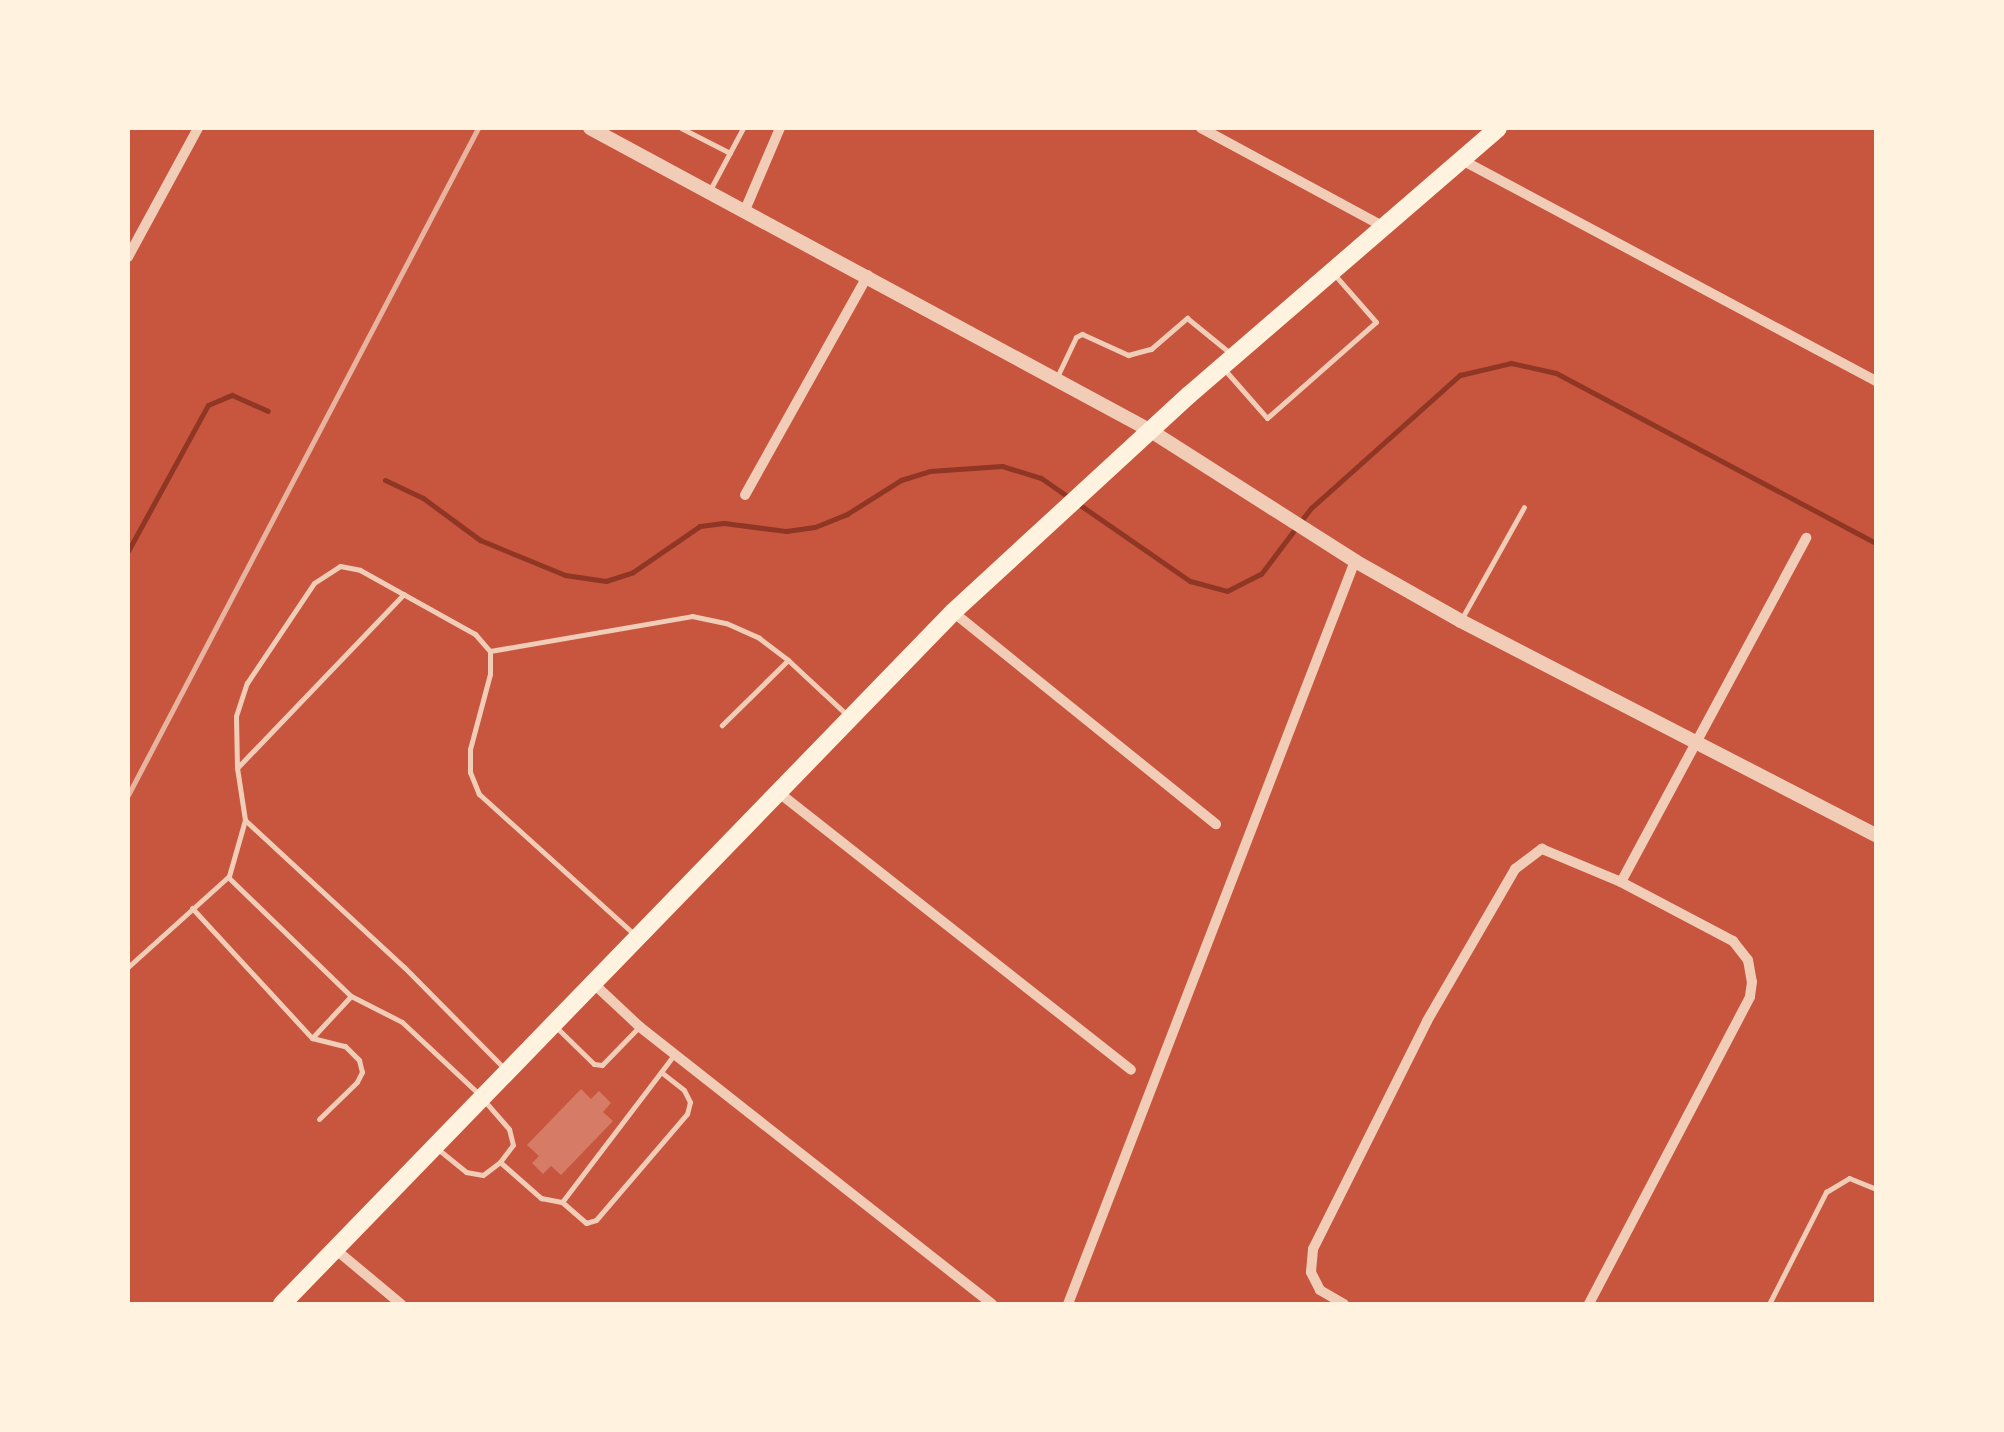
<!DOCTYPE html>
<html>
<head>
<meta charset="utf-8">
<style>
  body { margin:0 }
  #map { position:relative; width:2004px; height:1432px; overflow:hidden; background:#c8553d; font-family:"Asap Condensed",sans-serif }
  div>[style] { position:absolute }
  .stream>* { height:5px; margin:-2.5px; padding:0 2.5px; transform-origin:2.5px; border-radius:2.5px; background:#8f3625 }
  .building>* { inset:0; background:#d67c66 }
  .service>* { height:5px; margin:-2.5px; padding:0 2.5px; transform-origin:2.5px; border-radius:2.5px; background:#f1ccb7 }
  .minor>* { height:10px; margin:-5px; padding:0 5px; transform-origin:5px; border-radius:5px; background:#f1ccb7 }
  .tertiary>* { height:14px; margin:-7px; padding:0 7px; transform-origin:7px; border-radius:7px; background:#f1ccb7 }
  .primary>* { height:18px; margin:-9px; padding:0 9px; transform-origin:9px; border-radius:9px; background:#fff3e0 }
  .rail>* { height:5px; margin:-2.5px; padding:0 2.5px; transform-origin:2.5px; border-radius:2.5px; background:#e9b49f }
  span { translate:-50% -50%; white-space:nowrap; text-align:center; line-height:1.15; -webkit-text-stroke:10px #fff3e0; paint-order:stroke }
  .frame { position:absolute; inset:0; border:130px solid #fff3e0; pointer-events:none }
</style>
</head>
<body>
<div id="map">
  <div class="stream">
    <i style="left:385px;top:480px;width:42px;rotate:25.3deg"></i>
    <i style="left:423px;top:498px;width:71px;rotate:36.4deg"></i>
    <i style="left:480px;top:540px;width:92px;rotate:22.4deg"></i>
    <i style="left:565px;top:575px;width:41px;rotate:8.3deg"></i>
    <i style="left:606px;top:581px;width:28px;rotate:-18deg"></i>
    <i style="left:633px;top:572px;width:81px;rotate:-34.5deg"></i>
    <i style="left:700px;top:526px;width:24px;rotate:-7deg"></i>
    <i style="left:724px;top:523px;width:63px;rotate:7.4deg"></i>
    <i style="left:786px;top:531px;width:29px;rotate:-8deg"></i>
    <i style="left:815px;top:527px;width:35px;rotate:-22deg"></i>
    <i style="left:847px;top:514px;width:64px;rotate:-32.2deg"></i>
    <i style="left:901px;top:480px;width:30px;rotate:-17deg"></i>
    <i style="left:930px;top:471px;width:72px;rotate:-4deg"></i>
    <i style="left:1002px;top:466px;width:41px;rotate:17.1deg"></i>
    <i style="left:1041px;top:478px;width:181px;rotate:34.7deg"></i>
    <i style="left:1190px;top:581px;width:38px;rotate:15deg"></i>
    <i style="left:1227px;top:591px;width:38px;rotate:-27deg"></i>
    <i style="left:1261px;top:574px;width:83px;rotate:-52.9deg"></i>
    <i style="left:1311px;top:508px;width:200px;rotate:-41.8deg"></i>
    <i style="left:1460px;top:375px;width:52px;rotate:-13.2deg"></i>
    <i style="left:1511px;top:363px;width:46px;rotate:12.5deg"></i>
    <i style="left:1556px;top:373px;width:362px;rotate:28deg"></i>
    <i style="left:128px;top:551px;width:166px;rotate:-61.3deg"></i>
    <i style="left:208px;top:405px;width:26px;rotate:-23deg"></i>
    <i style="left:232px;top:395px;width:39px;rotate:24deg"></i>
  </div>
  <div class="building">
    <i style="clip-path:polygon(581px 1089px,591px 1099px,599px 1091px,611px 1103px,603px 1112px,613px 1121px,561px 1175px,551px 1166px,543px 1174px,532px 1163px,539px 1156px,527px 1145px)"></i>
  </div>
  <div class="service">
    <i style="left:681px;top:128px;width:55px;rotate:27deg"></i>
    <i style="left:711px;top:188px;width:68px;rotate:-61.9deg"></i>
    <i style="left:1224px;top:369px;width:65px;rotate:48.7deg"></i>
    <i style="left:1267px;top:418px;width:145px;rotate:-41.4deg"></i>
    <i style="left:1376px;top:322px;width:64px;rotate:-131.2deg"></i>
    <i style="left:1057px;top:377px;width:44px;rotate:-64.6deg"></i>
    <i style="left:1076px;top:337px;width:7px;rotate:-27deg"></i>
    <i style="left:1082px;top:334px;width:51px;rotate:24.5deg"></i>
    <i style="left:1128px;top:355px;width:24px;rotate:-15deg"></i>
    <i style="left:1151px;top:349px;width:48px;rotate:-40.7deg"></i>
    <i style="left:1187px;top:318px;width:55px;rotate:39.1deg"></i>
    <i style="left:1462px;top:618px;width:127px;rotate:-60.8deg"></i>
    <i style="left:490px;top:651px;width:205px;rotate:-9.8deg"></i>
    <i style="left:692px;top:616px;width:35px;rotate:12deg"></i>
    <i style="left:726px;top:623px;width:36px;rotate:24deg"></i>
    <i style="left:759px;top:638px;width:36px;rotate:37deg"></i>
    <i style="left:788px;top:660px;width:93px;rotate:135.4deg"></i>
    <i style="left:788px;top:660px;width:82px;rotate:43deg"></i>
    <i style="left:237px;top:768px;width:241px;rotate:-46.2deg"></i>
    <i style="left:245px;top:820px;width:217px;rotate:42.8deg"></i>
    <i style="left:404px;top:967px;width:141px;rotate:45.3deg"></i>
    <i style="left:228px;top:877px;width:171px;rotate:44.1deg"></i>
    <i style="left:351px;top:996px;width:57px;rotate:27deg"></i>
    <i style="left:402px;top:1022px;width:104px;rotate:43.1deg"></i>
    <i style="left:192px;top:908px;width:177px;rotate:47.3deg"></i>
    <i style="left:312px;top:1038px;width:34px;rotate:14deg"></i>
    <i style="left:345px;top:1046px;width:20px;rotate:45deg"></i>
    <i style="left:359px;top:1060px;width:12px;rotate:76deg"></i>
    <i style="left:362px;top:1072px;width:11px;rotate:117deg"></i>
    <i style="left:357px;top:1082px;width:53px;rotate:135.8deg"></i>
    <i style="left:128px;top:967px;width:136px;rotate:-42deg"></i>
    <i style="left:229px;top:876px;width:58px;rotate:-74.1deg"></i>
    <i style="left:245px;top:820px;width:53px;rotate:-98.7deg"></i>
    <i style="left:237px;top:768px;width:52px;rotate:-91.1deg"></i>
    <i style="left:236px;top:716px;width:35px;rotate:-72deg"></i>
    <i style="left:247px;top:683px;width:120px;rotate:-56.2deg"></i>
    <i style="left:314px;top:583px;width:31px;rotate:-33deg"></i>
    <i style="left:340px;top:566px;width:20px;rotate:11deg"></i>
    <i style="left:360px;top:570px;width:132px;rotate:29.1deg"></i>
    <i style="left:475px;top:634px;width:23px;rotate:49deg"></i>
    <i style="left:490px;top:651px;width:23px;rotate:90deg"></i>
    <i style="left:490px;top:674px;width:78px;rotate:104.9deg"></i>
    <i style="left:470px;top:749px;width:23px;rotate:90deg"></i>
    <i style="left:470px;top:772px;width:24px;rotate:68deg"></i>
    <i style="left:479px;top:794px;width:209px;rotate:42.1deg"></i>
    <i style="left:555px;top:1026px;width:54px;rotate:44.3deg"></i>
    <i style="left:594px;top:1064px;width:8px;rotate:7deg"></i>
    <i style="left:602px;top:1065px;width:52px;rotate:-45.8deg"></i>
    <i style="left:312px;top:1038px;width:57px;rotate:-47.1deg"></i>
    <i style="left:661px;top:1072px;width:21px;rotate:-53deg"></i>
    <i style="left:439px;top:1150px;width:35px;rotate:39deg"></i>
    <i style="left:466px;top:1172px;width:17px;rotate:10deg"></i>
    <i style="left:483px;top:1175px;width:21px;rotate:-37deg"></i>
    <i style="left:500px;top:1162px;width:21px;rotate:-53deg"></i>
    <i style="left:513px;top:1145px;width:16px;rotate:-104deg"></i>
    <i style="left:509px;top:1129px;width:37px;rotate:-131deg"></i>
    <i style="left:500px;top:1162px;width:55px;rotate:41.3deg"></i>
    <i style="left:541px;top:1198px;width:21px;rotate:11deg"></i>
    <i style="left:562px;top:1202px;width:32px;rotate:41deg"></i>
    <i style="left:586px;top:1223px;width:10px;rotate:-17deg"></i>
    <i style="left:596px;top:1220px;width:140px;rotate:-49.4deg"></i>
    <i style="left:687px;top:1114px;width:12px;rotate:-76deg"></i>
    <i style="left:690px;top:1102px;width:13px;rotate:-117deg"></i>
    <i style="left:684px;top:1090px;width:29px;rotate:-142deg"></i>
    <i style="left:661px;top:1072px;width:163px;rotate:127.3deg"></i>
    <i style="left:1769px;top:1304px;width:126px;rotate:-63deg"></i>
    <i style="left:1826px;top:1192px;width:27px;rotate:-31deg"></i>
    <i style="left:1849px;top:1178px;width:29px;rotate:22deg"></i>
  </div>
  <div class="minor">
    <i style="left:1201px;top:128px;width:208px;rotate:28.4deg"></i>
    <i style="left:1462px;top:160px;width:469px;rotate:28.1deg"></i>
    <i style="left:745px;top:210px;width:89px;rotate:-66.9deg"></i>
    <i style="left:128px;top:257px;width:147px;rotate:-61.5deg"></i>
    <i style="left:745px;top:495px;width:252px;rotate:-60.8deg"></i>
    <i style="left:953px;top:612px;width:338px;rotate:38.9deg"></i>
    <i style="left:778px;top:792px;width:449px;rotate:38.2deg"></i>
    <i style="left:1621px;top:882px;width:391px;rotate:-61.7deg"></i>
    <i style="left:593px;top:983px;width:64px;rotate:43.1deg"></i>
    <i style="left:640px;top:1027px;width:448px;rotate:38.2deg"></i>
    <i style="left:335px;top:1249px;width:86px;rotate:39.8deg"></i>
    <i style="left:1068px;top:1304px;width:797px;rotate:-68.88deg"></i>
    <i style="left:1344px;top:1304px;width:28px;rotate:-150deg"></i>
    <i style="left:1320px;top:1290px;width:20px;rotate:-117deg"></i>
    <i style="left:1311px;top:1272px;width:23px;rotate:-85deg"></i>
    <i style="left:1313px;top:1249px;width:255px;rotate:-63.4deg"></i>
    <i style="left:1427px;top:1021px;width:176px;rotate:-59.9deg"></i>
    <i style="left:1515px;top:869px;width:34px;rotate:-37deg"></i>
    <i style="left:1542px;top:849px;width:86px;rotate:22.7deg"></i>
    <i style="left:1621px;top:882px;width:127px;rotate:27.8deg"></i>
    <i style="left:1733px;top:941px;width:24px;rotate:52deg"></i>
    <i style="left:1748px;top:960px;width:22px;rotate:80deg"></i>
    <i style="left:1752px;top:982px;width:15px;rotate:98deg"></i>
    <i style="left:1750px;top:997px;width:347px;rotate:117.7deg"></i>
  </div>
  <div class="tertiary">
    <i style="left:590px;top:128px;width:638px;rotate:28.37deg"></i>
    <i style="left:1151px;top:431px;width:242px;rotate:32.5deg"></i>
    <i style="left:1355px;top:561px;width:122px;rotate:29.5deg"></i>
    <i style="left:1461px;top:621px;width:467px;rotate:27.3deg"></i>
  </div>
  <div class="primary">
    <i style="left:282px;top:1304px;width:964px;rotate:-45.88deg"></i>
    <i style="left:953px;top:612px;width:321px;rotate:-42.6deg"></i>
    <i style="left:1189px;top:395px;width:408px;rotate:-40.8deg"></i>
  </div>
  <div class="rail">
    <i style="left:128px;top:795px;width:753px;rotate:-62.31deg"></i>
  </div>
  <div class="frame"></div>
</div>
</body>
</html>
